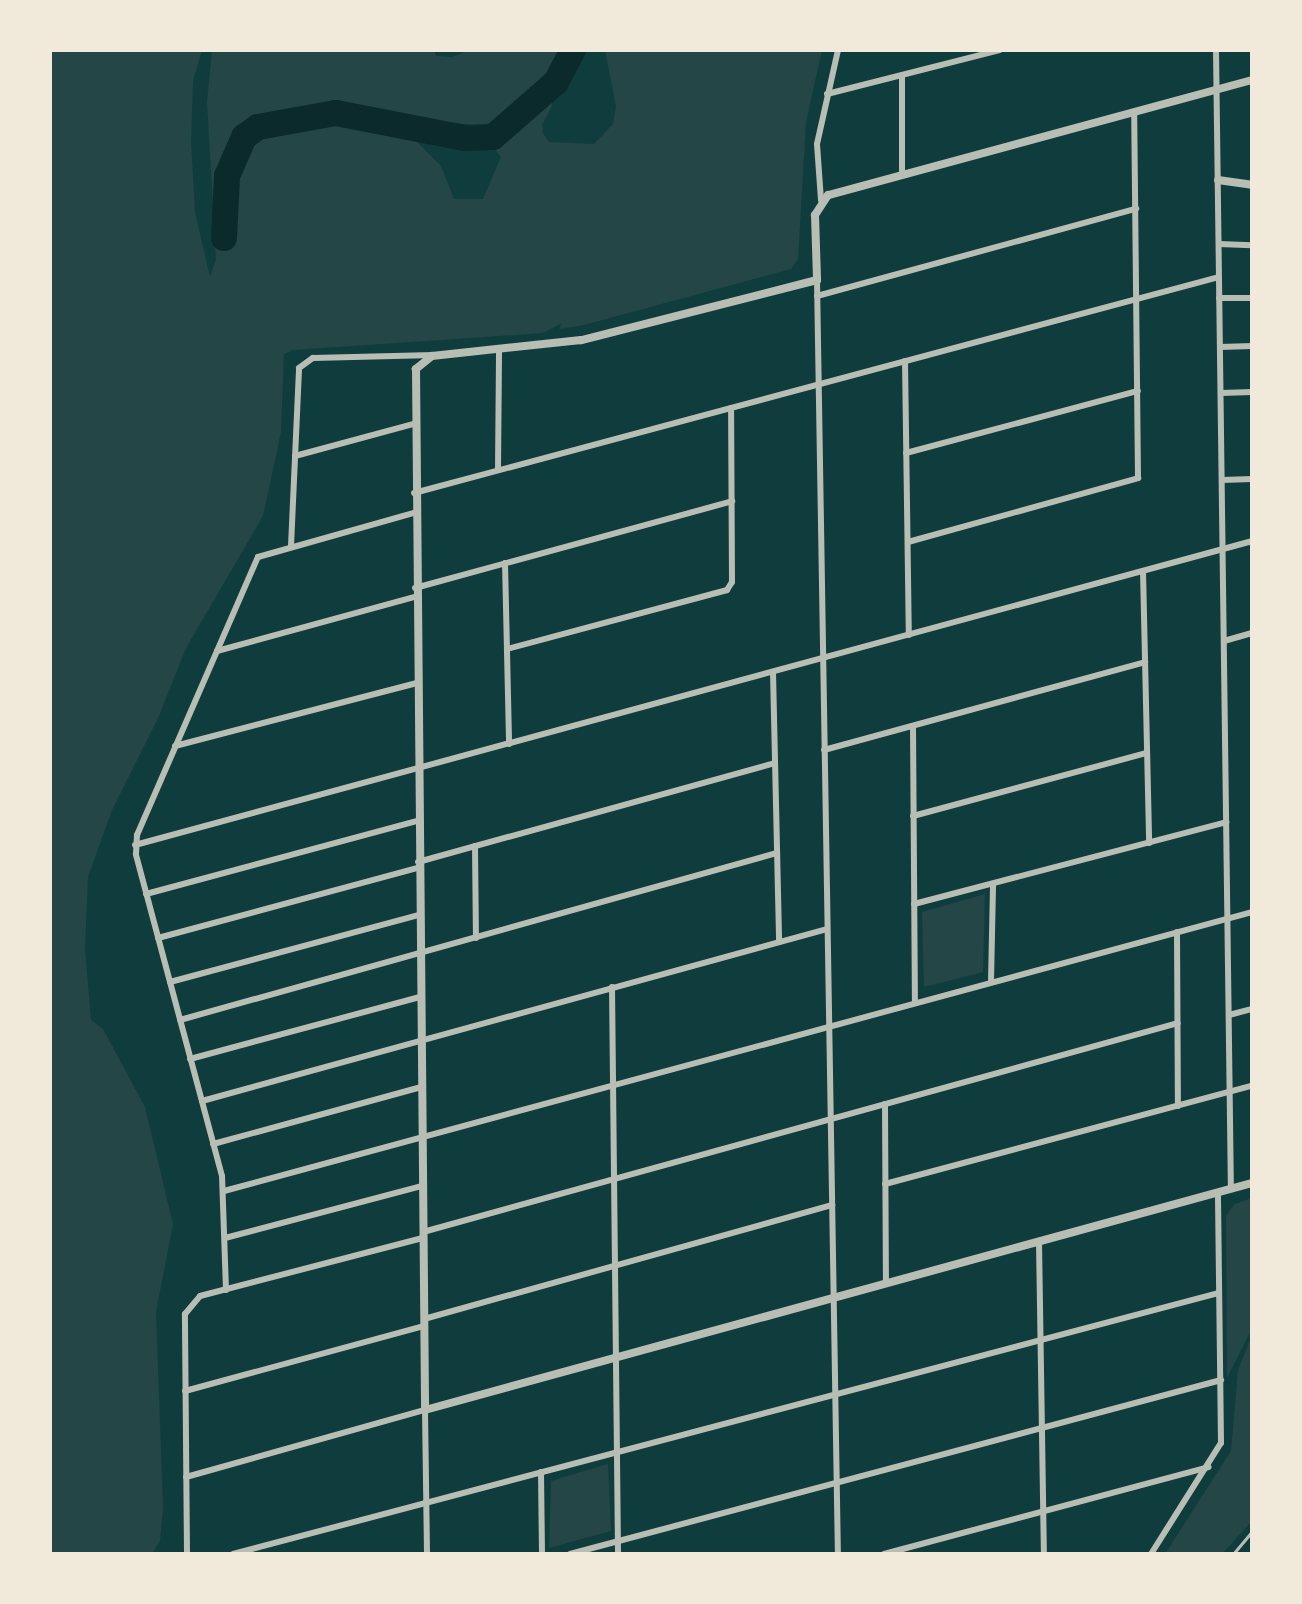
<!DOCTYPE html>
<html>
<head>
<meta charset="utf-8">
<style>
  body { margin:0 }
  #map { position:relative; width:1302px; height:1604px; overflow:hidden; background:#0f3d3e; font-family:"DejaVu Sans",sans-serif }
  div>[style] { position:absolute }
  .green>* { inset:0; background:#244646 }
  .river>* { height:26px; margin:-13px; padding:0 13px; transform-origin:13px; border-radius:13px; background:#0a2a2b }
  .service>* { height:3px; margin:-1.5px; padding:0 1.5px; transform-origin:1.5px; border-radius:1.5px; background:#b8beb3 }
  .minor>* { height:6px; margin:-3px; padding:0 3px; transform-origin:3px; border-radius:3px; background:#b8beb3 }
  .tertiary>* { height:8px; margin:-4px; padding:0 4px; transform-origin:4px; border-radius:4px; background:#b8beb3 }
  span { translate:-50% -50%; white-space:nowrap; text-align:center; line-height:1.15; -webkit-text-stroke:8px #f1e9da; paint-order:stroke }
  .frame { position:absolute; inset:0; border:52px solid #f1e9da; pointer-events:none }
</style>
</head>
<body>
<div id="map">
  <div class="green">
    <i style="clip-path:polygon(50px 50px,202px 50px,193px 81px,191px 141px,195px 212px,210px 277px,216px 259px,207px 102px,212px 50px,434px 50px,436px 56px,452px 57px,470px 50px,584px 50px,566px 74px,561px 58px,523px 104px,488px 127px,427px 119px,413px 138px,441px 166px,454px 199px,483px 199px,501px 157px,487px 139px,496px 130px,525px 122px,547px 75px,552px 106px,542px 125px,543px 133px,549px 142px,594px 144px,613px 124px,616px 106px,605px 50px,822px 50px,806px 122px,798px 259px,791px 269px,584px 325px,559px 329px,562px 323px,543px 333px,293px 350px,284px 354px,281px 432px,263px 516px,186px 648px,159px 716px,112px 810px,88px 877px,85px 948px,91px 1020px,103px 1029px,145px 1107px,173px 1224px,156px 1312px,163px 1507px,160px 1541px,152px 1554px,50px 1554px)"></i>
    <i style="clip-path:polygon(985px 894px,983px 972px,924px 987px,922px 912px)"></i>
    <i style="clip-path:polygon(1252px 1198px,1252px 1328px,1227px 1378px,1226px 1215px,1235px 1204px)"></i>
    <i style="clip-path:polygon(1252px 1335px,1252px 1521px,1222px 1554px,1165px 1554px,1231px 1451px,1238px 1370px)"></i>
    <i style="clip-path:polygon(608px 1464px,611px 1531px,549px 1548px,551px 1481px)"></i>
  </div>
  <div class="river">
    <i style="left:224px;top:238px;width:62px;rotate:-87.2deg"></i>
    <i style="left:227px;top:176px;width:43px;rotate:-66.4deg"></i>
    <i style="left:244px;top:137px;width:17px;rotate:-36deg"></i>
    <i style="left:258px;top:127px;width:79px;rotate:-10.2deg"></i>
    <i style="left:336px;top:113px;width:131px;rotate:11deg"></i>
    <i style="left:465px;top:138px;width:28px;rotate:-2deg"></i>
    <i style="left:493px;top:137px;width:84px;rotate:-41.1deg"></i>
    <i style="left:556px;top:82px;width:36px;rotate:-62deg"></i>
  </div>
  <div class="service">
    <i style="left:1233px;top:1554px;width:30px;rotate:-50deg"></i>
  </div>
  <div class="minor">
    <i style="left:1216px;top:50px;width:1139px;rotate:89.25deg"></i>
    <i style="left:902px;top:76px;width:99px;rotate:90deg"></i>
    <i style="left:827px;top:94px;width:178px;rotate:-14.3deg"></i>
    <i style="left:821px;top:200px;width:56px;rotate:-94.1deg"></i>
    <i style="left:817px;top:144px;width:96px;rotate:-77.4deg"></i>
    <i style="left:1219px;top:244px;width:33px;rotate:2deg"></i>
    <i style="left:817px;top:280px;width:1274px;rotate:89.06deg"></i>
    <i style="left:817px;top:296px;width:331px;rotate:-15.3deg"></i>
    <i style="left:1219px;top:298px;width:33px"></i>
    <i style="left:1220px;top:347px;width:32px;rotate:-2deg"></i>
    <i style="left:905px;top:361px;width:274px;rotate:89.2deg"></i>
    <i style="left:1221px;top:393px;width:31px;rotate:-2deg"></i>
    <i style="left:906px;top:453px;width:240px;rotate:-15deg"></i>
    <i style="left:295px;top:456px;width:123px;rotate:-15.1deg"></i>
    <i style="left:498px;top:470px;width:120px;rotate:-89.5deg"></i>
    <i style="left:1222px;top:480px;width:30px;rotate:-2deg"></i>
    <i style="left:414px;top:493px;width:833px;rotate:-15.02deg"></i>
    <i style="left:908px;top:542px;width:239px;rotate:-15.5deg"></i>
    <i style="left:1138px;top:478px;width:366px;rotate:-90.6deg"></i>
    <i style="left:291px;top:546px;width:178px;rotate:-87.4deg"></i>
    <i style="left:299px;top:368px;width:17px;rotate:-36deg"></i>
    <i style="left:313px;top:358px;width:121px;rotate:-1.4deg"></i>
    <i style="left:505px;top:563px;width:181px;rotate:88.7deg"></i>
    <i style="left:1143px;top:571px;width:272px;rotate:88.7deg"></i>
    <i style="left:415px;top:588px;width:329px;rotate:-15.3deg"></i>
    <i style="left:1224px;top:641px;width:29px;rotate:-16deg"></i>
    <i style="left:507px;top:649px;width:228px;rotate:-15deg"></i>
    <i style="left:727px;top:590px;width:9px;rotate:-58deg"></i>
    <i style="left:732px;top:582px;width:174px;rotate:-90.3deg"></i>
    <i style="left:217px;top:651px;width:205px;rotate:-15.3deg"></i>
    <i style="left:773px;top:672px;width:270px;rotate:88.7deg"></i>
    <i style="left:913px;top:726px;width:277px;rotate:89.6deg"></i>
    <i style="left:175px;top:746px;width:249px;rotate:-14.6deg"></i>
    <i style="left:824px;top:750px;width:333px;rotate:-15.3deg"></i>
    <i style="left:913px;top:816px;width:242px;rotate:-15.1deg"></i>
    <i style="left:135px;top:845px;width:1158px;rotate:-15.22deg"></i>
    <i style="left:475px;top:846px;width:92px;rotate:89.4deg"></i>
    <i style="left:418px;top:862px;width:370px;rotate:-15.5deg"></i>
    <i style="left:146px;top:894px;width:281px;rotate:-15.1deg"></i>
    <i style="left:914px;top:904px;width:323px;rotate:-14.7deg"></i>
    <i style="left:1177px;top:932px;width:174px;rotate:89.7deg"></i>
    <i style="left:158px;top:938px;width:269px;rotate:-15.1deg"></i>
    <i style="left:170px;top:982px;width:258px;rotate:-15.1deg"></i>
    <i style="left:991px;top:982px;width:98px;rotate:-88.8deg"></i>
    <i style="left:612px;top:987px;width:567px;rotate:89.39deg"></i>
    <i style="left:1229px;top:1015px;width:24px;rotate:-15deg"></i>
    <i style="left:180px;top:1020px;width:620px;rotate:-15.63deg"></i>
    <i style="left:190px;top:1059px;width:238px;rotate:-15.1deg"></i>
    <i style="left:202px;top:1101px;width:648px;rotate:-15.39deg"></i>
    <i style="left:885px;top:1104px;width:179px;rotate:89.7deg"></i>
    <i style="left:213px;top:1144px;width:216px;rotate:-15.3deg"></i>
    <i style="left:885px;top:1184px;width:380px;rotate:-15deg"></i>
    <i style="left:224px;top:1191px;width:1065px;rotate:-15.18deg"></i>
    <i style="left:423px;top:1232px;width:783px;rotate:-15.47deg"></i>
    <i style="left:225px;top:1238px;width:204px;rotate:-14.8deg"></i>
    <i style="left:1039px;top:1242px;width:312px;rotate:89.1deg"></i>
    <i style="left:226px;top:1290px;width:114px;rotate:-92deg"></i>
    <i style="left:222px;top:1176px;width:333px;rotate:-105deg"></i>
    <i style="left:136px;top:854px;width:19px;rotate:-87deg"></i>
    <i style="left:137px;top:835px;width:303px;rotate:-66.5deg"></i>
    <i style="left:258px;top:557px;width:162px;rotate:-15.8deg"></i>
    <i style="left:424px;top:1319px;width:424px;rotate:-15.6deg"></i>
    <i style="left:185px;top:1391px;width:248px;rotate:-15.2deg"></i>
    <i style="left:541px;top:1472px;width:82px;rotate:89.3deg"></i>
    <i style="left:186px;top:1477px;width:248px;rotate:-15.7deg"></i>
    <i style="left:425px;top:1410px;width:144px;rotate:89.2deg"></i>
    <i style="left:187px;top:1554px;width:240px;rotate:-90.5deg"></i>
    <i style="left:185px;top:1314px;width:23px;rotate:-50deg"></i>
    <i style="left:200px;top:1296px;width:230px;rotate:-14.6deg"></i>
    <i style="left:233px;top:1554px;width:1020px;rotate:-14.83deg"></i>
    <i style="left:570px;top:1554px;width:674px;rotate:-14.96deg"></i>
    <i style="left:884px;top:1554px;width:336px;rotate:-15deg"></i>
    <i style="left:1151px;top:1554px;width:131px;rotate:-57.8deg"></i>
    <i style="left:1221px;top:1443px;width:250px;rotate:-90.7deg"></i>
  </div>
  <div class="tertiary">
    <i style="left:1252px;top:80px;width:439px;rotate:164.8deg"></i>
    <i style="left:828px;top:195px;width:24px;rotate:123deg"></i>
    <i style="left:815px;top:215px;width:65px;rotate:88.2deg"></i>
    <i style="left:817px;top:280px;width:244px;rotate:165.7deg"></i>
    <i style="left:581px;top:340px;width:150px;rotate:173.9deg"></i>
    <i style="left:432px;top:356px;width:21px;rotate:141deg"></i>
    <i style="left:416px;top:369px;width:1041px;rotate:89.5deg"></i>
    <i style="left:425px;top:1410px;width:858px;rotate:-15.35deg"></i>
    <i style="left:1218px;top:180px;width:34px;rotate:8deg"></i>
  </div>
  <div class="frame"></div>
</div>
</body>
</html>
